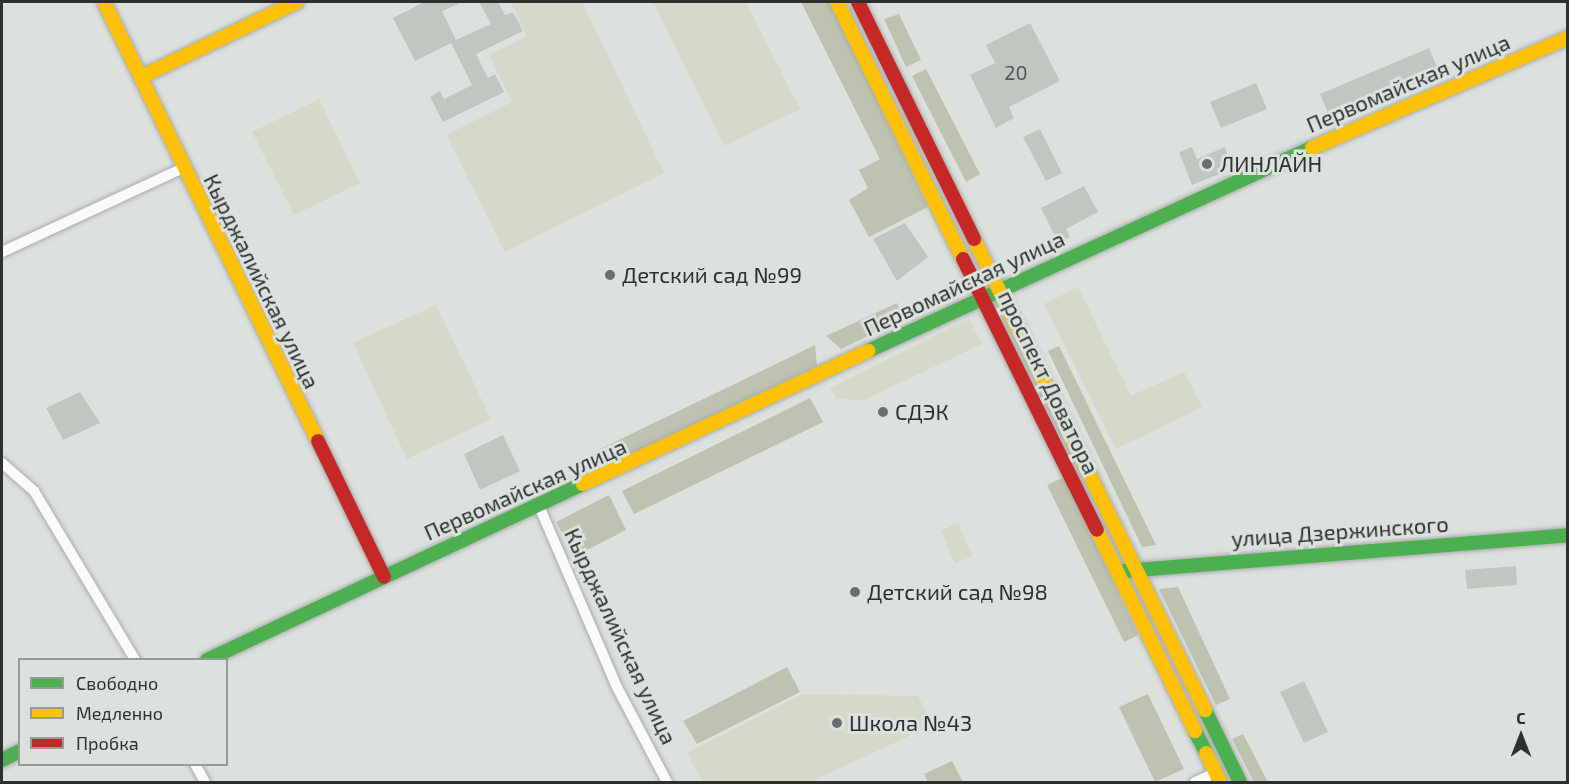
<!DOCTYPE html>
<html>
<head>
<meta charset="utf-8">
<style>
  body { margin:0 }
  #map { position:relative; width:1569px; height:784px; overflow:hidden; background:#dce1de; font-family:"Exo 2",sans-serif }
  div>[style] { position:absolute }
  .green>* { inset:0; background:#d4d9c9 }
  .forest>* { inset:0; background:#bdc3b0 }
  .building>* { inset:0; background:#c1c7c0 }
  .roads { filter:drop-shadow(0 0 2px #a8acaa) drop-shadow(0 0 2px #a8acaa) }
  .street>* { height:10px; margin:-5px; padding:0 5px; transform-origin:5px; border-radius:5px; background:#fafafa }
  .fast>* { height:14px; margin:-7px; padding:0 7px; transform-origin:7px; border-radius:7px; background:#4caf50 }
  .slow>* { height:14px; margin:-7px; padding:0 7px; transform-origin:7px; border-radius:7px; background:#ffc107 }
  .jam>* { height:14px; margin:-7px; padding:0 7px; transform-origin:7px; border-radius:7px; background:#c62828 }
  .dots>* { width:16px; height:16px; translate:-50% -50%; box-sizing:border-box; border:3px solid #dbe2dd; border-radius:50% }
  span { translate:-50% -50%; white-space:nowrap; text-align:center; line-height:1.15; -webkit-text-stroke:6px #dbe2dd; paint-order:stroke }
  .number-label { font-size:20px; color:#525652 }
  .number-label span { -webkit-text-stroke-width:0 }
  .street-label { font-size:22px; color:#2d302e }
  .poi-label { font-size:22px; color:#2d302e }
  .left { translate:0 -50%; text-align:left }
  .frame { position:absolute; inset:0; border:3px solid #2d302e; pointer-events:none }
  .legend { position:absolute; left:18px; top:658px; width:210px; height:108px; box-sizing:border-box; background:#dbe2dd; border:2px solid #959b97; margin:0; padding:8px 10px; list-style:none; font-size:18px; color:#2d302e }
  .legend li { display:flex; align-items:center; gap:12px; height:30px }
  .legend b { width:30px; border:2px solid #959b97 }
  .north { position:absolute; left:1491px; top:706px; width:60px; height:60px; -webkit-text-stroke:4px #dbe2dd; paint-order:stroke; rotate:0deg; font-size:16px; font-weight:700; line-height:24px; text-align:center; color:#2d302e }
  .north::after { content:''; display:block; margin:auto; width:21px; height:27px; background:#2d302e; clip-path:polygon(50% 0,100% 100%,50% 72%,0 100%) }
</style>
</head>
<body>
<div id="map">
  <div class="green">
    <i style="clip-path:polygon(511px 2px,582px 2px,664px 173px,505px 252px,446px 135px,512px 102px,489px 54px,527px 37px)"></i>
    <i style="clip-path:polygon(653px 2px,746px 2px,800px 109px,724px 146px)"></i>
    <i style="clip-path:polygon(319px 99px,360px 183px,294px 215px,252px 132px)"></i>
    <i style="clip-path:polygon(1078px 287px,1131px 396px,1184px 372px,1202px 407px,1116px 449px,1044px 304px)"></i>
    <i style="clip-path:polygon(436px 305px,491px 419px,407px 459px,353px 343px)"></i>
    <i style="clip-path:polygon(969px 319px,982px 344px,864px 400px,836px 399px,830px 388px)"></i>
    <i style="clip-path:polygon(958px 523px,972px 556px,955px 564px,941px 531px)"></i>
    <i style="clip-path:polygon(802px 694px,918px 696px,933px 725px,810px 782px,703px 782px,687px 753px)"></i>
  </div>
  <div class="forest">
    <i style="clip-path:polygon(801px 2px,830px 2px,928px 207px,869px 237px,849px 200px,868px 188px,859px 170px,880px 159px)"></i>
    <i style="clip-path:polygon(899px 14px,921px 60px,906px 67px,884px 19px)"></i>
    <i style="clip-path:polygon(926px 69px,980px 174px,966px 182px,912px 76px)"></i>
    <i style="clip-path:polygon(897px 303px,904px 318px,841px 349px,826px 336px)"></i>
    <i style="clip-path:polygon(815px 345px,817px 366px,617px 461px,600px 449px)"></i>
    <i style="clip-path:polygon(1059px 346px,1156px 545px,1142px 547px,1048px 351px)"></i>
    <i style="clip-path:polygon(810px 398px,823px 422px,634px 514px,622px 491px)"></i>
    <i style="clip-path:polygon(1064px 477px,1138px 635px,1124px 642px,1047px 485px)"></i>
    <i style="clip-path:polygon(609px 495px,626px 530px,575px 556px,556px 522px)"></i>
    <i style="clip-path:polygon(1178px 587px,1230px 699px,1216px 705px,1159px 589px)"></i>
    <i style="clip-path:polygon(787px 667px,800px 692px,697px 744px,683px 721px)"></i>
    <i style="clip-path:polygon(1148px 694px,1184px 769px,1155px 782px,1119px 707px)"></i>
    <i style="clip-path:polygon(1243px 734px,1268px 782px,1254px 782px,1232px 739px)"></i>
    <i style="clip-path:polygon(952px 761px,963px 782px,928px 782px,924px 774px)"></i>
  </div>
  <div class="building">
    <i style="clip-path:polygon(424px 2px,463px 2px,442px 11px,456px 40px,491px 24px,479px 2px,498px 2px,505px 15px,513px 12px,523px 31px,476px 54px,488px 78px,495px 74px,504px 92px,443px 122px,430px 97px,440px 91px,444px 99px,472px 85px,451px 43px,415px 61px,393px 18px)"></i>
    <i style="clip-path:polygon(1030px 23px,1060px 81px,1009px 107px,1014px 118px,996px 128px,970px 75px,995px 63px,986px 45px)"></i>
    <i style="clip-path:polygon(1429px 48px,1440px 74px,1331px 120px,1320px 94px)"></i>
    <i style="clip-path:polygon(1256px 83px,1267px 109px,1221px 128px,1210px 102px)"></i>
    <i style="clip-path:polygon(1040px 129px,1062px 173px,1046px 181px,1023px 137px)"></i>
    <i style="clip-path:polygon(1192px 147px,1197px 159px,1225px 147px,1232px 169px,1192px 185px,1179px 152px)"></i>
    <i style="clip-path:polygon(1084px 186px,1098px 212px,1066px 229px,1070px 237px,1058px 242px,1041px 208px)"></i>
    <i style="clip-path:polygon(905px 223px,928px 257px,897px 281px,873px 239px)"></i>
    <i style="clip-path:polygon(80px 392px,100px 423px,63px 440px,46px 408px)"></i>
    <i style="clip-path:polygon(503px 435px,520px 471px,480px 490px,464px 454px)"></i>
    <i style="clip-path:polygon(1516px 566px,1517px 585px,1467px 589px,1465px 570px)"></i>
    <i style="clip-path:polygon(1304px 681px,1328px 732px,1304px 743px,1280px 692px)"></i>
  </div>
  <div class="roads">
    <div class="street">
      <i style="left:2px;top:252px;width:200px;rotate:-24.9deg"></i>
      <i style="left:2px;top:463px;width:43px;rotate:41.2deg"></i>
      <i style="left:34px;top:491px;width:197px;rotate:59.1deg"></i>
      <i style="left:539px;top:506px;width:199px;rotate:66.7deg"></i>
      <i style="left:618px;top:689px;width:105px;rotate:62.2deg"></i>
      <i style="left:195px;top:764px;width:21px;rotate:61deg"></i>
      <i style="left:1195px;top:782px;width:22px;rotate:-24deg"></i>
    </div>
    <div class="fast">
      <i style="left:868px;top:351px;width:488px;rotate:-24.6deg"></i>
      <i style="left:1125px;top:571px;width:444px;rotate:-4.6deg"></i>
      <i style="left:207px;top:660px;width:415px;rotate:-25.1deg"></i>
      <i style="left:1205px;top:710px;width:80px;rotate:64.1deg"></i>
      <i style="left:1195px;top:731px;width:25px;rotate:63deg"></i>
      <i style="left:2px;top:760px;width:20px;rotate:-27deg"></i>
    </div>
    <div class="slow">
      <i style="left:104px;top:2px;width:488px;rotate:64deg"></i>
      <i style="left:837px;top:2px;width:286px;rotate:63.9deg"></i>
      <i style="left:141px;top:77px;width:173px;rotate:-25.7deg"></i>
      <i style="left:1312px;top:148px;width:279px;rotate:-23.3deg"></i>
      <i style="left:974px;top:239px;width:525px;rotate:63.87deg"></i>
      <i style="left:583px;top:484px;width:315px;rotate:-25deg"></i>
      <i style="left:1097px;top:530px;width:224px;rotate:64deg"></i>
      <i style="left:1206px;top:753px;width:32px;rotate:64deg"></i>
    </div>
    <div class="jam">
      <i style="left:858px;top:2px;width:264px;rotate:63.9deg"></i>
      <i style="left:963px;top:259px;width:302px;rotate:63.7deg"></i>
      <i style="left:318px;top:441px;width:151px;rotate:64.1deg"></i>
    </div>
  </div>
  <div class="dots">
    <i style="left:1207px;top:164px;background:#6a6e6c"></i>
    <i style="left:610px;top:275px;background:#6a6e6c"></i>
    <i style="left:883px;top:412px;background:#6a6e6c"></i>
    <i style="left:855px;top:592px;background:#6a6e6c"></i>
    <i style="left:837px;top:723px;background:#6a6e6c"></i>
  </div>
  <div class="number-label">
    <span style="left:1016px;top:72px">20</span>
  </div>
  <div class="street-label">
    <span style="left:1408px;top:83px;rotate:-23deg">Первомайская улица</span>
    <span style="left:262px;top:281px;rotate:64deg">Кырджалийская улица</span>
    <span style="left:964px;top:283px;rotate:-25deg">Первомайская улица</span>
    <span style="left:1049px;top:382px;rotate:64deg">проспект Доватора</span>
    <span style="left:525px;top:489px;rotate:-24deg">Первомайская улица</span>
    <span style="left:1340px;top:531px;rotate:-4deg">улица Дзержинского</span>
    <span style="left:621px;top:636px;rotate:65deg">Кырджалийская улица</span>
  </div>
  <div class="poi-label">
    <span class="left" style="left:1220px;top:164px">ЛИНЛАЙН</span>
    <span class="left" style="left:622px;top:275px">Детский сад №99</span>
    <span class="left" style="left:895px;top:412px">СДЭК</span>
    <span class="left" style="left:867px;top:592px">Детский сад №98</span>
    <span class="left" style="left:849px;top:723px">Школа №43</span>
  </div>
  <div class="frame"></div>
  <ul class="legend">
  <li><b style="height:8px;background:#4caf50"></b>Свободно</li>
  <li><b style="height:8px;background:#ffc107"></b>Медленно</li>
  <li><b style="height:8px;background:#c62828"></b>Пробка</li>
  </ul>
  <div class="north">С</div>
</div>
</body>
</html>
